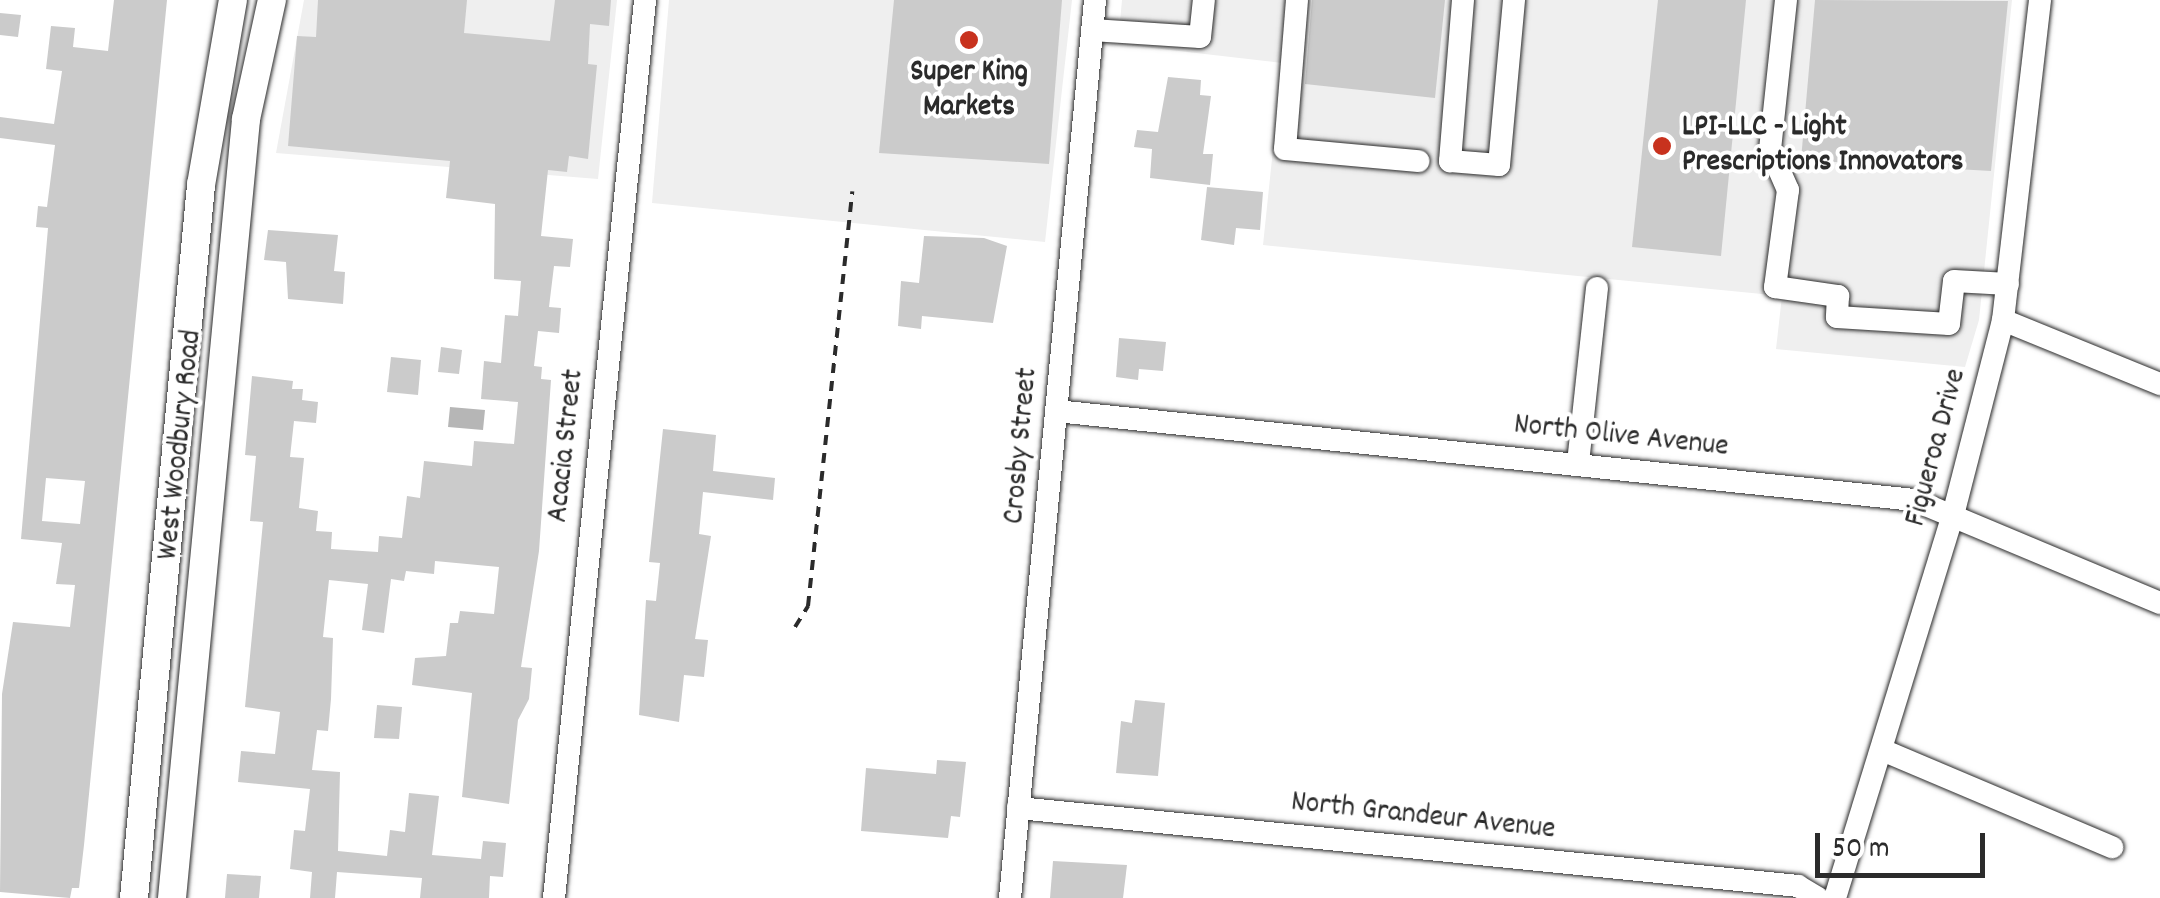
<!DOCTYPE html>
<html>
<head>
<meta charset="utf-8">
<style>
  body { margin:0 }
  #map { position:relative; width:2160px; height:898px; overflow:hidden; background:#fff; font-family:Dekko,sans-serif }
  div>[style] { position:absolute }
  .built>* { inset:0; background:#efefef }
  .water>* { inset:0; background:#b6b6b6 }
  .building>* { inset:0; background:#cbcbcb }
  .path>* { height:4px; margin-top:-2px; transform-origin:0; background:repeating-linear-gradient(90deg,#2b2b2b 0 10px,transparent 0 18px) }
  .roads { filter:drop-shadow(0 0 2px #2b2b2b) drop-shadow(0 0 2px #2b2b2b) }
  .minor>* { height:22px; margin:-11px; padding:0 11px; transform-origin:11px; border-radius:11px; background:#fff }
  .major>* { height:28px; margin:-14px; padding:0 14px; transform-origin:14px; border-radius:14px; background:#fff }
  .dots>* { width:28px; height:28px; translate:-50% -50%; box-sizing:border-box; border:5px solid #fff; border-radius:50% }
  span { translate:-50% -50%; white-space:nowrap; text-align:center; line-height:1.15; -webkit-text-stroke:8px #fff; paint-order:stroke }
  .poi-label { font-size:30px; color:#2b2b2b; font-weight:700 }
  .left { translate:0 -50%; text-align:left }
  .street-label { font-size:30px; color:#2b2b2b }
  .scale { position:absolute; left:1815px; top:833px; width:170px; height:45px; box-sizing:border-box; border:5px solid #2b2b2b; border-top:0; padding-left:12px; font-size:30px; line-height:35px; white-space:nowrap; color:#2b2b2b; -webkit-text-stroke:8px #fff; paint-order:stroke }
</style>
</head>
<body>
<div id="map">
  <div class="built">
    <i style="clip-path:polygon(304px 0,617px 0,598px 179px,276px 153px)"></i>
    <i style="clip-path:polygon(669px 0,1072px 0,1045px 242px,652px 203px)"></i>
    <i style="clip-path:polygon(1122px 0,2012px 0,1979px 320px,1965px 367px,1776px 349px,1782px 296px,1263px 245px,1282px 63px,1118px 44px)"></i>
  </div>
  <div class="water">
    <i style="clip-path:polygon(450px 407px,485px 410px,483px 430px,448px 427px)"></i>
  </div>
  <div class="building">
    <i style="clip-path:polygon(evenodd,114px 0,167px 0,84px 845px,79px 888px,72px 888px,70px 898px,0 892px,2px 694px,13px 622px,70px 627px,75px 585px,56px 584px,62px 543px,21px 539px,48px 228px,36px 227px,38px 206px,47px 207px,55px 145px,0 138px,0 117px,54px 124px,62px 71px,46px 69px,51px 26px,75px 28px,73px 47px,108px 51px,114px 0,46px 478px,85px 481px,80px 524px,42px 521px,46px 478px)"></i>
    <i style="clip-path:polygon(318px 0,467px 0,464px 33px,550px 41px,555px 0,611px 0,609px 26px,590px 24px,588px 64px,597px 65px,588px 159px,569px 156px,567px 172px,548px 170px,541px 236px,573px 239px,570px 267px,554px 266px,549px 307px,561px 308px,559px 333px,538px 331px,534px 366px,542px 367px,541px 379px,551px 380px,539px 551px,521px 667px,532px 668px,529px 699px,518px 720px,509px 804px,462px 797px,472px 693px,412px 685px,415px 658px,446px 656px,450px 623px,458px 623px,460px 611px,494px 614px,499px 567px,435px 561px,434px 574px,406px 571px,404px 581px,391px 579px,384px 633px,362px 630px,368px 584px,329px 580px,323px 637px,333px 638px,331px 699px,328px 731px,317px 730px,312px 770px,340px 772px,338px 851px,387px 856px,390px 830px,405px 832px,409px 793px,439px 796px,432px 855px,481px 859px,483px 841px,506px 843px,503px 877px,490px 876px,489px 898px,420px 898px,422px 878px,337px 872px,335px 898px,310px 898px,312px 872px,290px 869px,294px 830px,305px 831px,310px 789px,238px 782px,241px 751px,275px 754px,280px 712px,245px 707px,263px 522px,250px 521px,256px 456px,245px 455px,252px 376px,293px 381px,292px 389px,303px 389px,302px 400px,318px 402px,316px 423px,294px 421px,290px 457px,304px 458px,299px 508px,318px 511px,316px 531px,332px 532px,331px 549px,378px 552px,379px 536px,402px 538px,407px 496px,420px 498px,424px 461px,472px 466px,474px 441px,514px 444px,518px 402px,481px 399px,484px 361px,501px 363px,505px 315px,518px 316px,521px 281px,494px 279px,495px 204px,446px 198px,450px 161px,288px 146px,297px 36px,316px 37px)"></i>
    <i style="clip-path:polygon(894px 0,1062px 0,1049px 164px,879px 153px)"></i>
    <i style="clip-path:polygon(1312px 0,1445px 0,1435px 98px,1305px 84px)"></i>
    <i style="clip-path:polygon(1658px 0,1746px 0,1721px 256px,1632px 247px)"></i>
    <i style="clip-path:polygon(1815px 0,2008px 1px,1991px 171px,1801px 160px)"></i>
    <i style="clip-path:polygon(0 13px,21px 15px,18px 37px,0 35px)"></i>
    <i style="clip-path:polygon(1168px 77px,1201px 80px,1200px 95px,1211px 96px,1203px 154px,1213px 154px,1210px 185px,1150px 178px,1152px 149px,1134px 147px,1137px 130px,1158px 132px)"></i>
    <i style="clip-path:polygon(1207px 187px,1263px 192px,1260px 230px,1236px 228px,1234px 245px,1201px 240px)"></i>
    <i style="clip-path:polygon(268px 230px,338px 235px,334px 271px,345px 272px,343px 304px,288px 299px,286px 262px,264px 260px)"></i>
    <i style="clip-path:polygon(924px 236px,984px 238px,1007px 246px,993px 323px,922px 316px,921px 329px,898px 326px,901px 281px,919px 283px)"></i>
    <i style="clip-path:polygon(1119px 338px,1166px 342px,1163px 371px,1139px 369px,1138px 380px,1116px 377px)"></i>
    <i style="clip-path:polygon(441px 347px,462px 350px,459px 374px,438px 372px)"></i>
    <i style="clip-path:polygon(391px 357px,421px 360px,418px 395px,387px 392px)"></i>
    <i style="clip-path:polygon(663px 429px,716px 435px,713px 471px,775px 478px,773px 500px,703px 492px,699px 534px,711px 536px,695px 639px,708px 640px,704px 677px,684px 675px,679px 722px,639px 715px,646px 600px,656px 601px,660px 563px,649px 562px)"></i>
    <i style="clip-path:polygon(1135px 700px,1165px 703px,1158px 776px,1116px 773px,1121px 721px,1132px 723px)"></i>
    <i style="clip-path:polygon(377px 705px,402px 707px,399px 739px,374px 738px)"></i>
    <i style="clip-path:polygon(937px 760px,966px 762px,960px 817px,951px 816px,948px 838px,861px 831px,866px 768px,936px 774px)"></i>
    <i style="clip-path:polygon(1053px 861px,1127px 865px,1123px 898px,1050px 898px)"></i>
    <i style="clip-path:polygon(227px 874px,261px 876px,259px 898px,225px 898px)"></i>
  </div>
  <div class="path">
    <i style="left:795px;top:627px;width:25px;rotate:-58deg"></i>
    <i style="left:808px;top:606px;width:417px;rotate:-83.9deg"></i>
  </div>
  <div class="roads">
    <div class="minor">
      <i style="left:1297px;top:0;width:149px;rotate:94.6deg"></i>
      <i style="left:1285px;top:149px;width:134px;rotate:5.2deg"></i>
      <i style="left:1463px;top:0;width:162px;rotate:94.6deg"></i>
      <i style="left:1450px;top:161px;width:49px;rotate:4.7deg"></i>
      <i style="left:1499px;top:165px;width:166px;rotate:-84.8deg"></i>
      <i style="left:1786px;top:0;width:150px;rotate:96.1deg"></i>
      <i style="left:1770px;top:149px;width:45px;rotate:66.3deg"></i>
      <i style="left:1788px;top:190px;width:98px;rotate:97.6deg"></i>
      <i style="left:1775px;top:287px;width:64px;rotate:8.1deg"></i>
      <i style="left:1838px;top:296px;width:21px;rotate:93deg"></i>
      <i style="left:1837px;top:317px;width:112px;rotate:3.6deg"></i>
      <i style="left:1949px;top:324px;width:43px;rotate:-83.4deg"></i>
      <i style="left:1954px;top:281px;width:54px;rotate:3.2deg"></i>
      <i style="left:1092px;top:30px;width:108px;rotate:3.7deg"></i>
      <i style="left:1200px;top:37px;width:37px;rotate:-84deg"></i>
      <i style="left:2003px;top:320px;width:170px;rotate:22.2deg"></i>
      <i style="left:1056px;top:411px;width:863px;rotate:5.92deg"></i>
      <i style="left:1914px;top:500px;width:267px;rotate:22.7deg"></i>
      <i style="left:1578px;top:463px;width:176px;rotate:-83.8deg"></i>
      <i style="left:1882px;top:750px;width:250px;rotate:22.9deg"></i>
      <i style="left:1018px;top:808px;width:784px;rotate:5.71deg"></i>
      <i style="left:1798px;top:886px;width:23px;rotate:31deg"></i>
      <i style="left:554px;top:898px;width:903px;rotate:-84.21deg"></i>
      <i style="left:1010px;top:898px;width:902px;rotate:-84.59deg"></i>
      <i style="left:1835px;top:898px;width:401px;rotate:-72.9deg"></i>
      <i style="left:1953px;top:515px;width:201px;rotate:-75.6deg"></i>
      <i style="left:2003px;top:320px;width:322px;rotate:-83.4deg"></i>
    </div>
    <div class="major">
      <i style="left:134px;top:898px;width:716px;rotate:-84.63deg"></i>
      <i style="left:201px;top:185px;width:188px;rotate:-80.2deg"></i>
      <i style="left:172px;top:898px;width:783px;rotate:-84.57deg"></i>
      <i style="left:246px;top:119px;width:122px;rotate:-77.7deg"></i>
    </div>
  </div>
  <div class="dots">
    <i style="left:969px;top:40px;background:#c8321e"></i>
    <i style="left:1662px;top:146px;background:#c8321e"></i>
  </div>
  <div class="poi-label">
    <span style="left:969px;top:91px">Super King<br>Markets</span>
    <span class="left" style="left:1682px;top:146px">LPI-LLC - Light<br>Prescriptions Innovators</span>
  </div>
  <div class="street-label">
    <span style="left:1621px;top:438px;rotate:6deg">North Olive Avenue</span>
    <span style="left:182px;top:445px;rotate:-84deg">West Woodbury Road</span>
    <span style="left:568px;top:446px;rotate:-84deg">Acacia Street</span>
    <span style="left:1023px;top:446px;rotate:-85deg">Crosby Street</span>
    <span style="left:1938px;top:448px;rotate:-75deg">Figueroa Drive</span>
    <span style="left:1423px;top:818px;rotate:6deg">North Grandeur Avenue</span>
  </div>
  <div class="scale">50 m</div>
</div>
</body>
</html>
